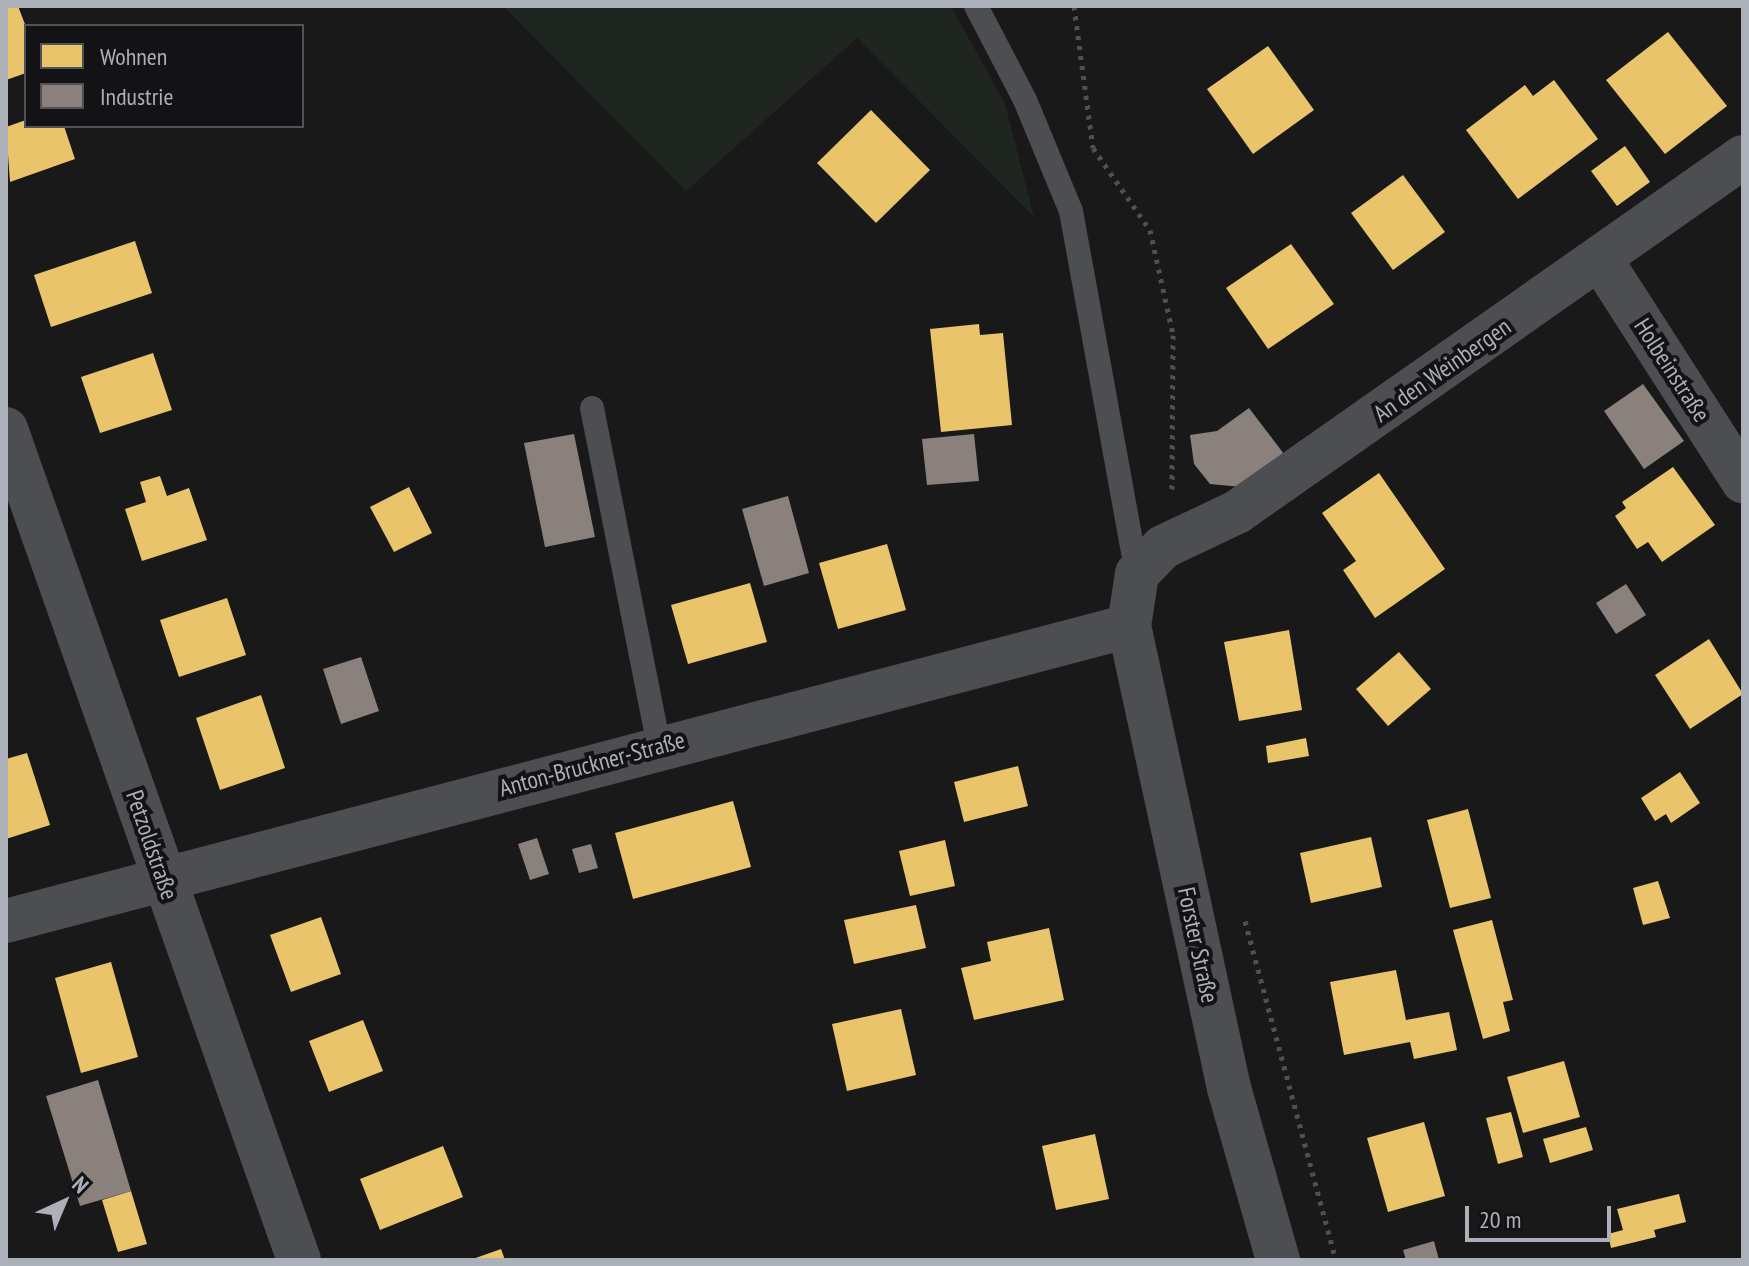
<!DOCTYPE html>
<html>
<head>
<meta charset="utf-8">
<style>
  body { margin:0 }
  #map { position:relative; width:1749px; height:1266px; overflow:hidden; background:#191919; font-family:"PT Sans Narrow",sans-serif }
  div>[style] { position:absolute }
  .green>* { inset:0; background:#1f2620 }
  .homes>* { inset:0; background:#e9c46a }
  .industry>* { inset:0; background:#8a817c }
  .path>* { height:5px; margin-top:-2.5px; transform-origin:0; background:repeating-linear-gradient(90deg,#4f5053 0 4px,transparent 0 10px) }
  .service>* { height:24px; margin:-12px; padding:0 12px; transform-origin:12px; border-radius:12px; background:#4d4e51 }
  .minor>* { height:44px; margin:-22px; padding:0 22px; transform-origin:22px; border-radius:22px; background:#4d4e51 }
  span { translate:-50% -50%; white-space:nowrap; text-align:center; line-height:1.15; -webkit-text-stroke:8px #131315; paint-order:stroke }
  .street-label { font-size:24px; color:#abb0b9 }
  .frame { position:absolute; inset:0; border:8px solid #abb0b9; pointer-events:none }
  .legend { position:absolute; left:24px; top:24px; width:280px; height:104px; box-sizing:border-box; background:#131315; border:2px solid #505257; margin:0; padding:10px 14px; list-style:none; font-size:24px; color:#abb0b9 }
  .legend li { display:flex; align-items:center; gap:16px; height:40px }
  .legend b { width:40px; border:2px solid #505257 }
  .north { position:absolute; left:24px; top:1162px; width:80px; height:80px; -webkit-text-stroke:6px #131315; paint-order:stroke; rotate:44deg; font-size:22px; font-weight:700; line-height:32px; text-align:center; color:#abb0b9 }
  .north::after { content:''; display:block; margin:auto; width:28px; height:36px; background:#abb0b9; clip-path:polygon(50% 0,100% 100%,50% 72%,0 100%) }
  .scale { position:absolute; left:1465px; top:1206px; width:146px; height:36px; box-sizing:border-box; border:4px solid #abb0b9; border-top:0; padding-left:10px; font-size:24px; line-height:28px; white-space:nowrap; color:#abb0b9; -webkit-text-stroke:6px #131315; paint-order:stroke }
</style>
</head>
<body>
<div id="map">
  <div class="green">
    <i style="clip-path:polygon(503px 6px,951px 6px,1005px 104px,1034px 217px,857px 38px,686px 191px)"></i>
  </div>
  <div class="homes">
    <i style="clip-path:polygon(6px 6px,18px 6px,26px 27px,26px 73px,6px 80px)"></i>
    <i style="clip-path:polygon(1668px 32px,1727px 106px,1665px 154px,1606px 80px)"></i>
    <i style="clip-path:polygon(1268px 46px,1314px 110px,1253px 154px,1207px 89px)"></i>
    <i style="clip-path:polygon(1554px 80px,1598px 139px,1518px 199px,1466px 130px,1525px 85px,1533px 96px)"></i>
    <i style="clip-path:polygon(871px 110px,930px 170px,876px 223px,817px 163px)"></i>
    <i style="clip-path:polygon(26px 120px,26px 126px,64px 126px,75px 159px,10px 182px,6px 127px)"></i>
    <i style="clip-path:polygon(1625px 146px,1650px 182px,1617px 206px,1591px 171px)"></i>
    <i style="clip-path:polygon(1403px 175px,1445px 232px,1393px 270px,1351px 213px)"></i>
    <i style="clip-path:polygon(135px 241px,152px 293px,51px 327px,34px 275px)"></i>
    <i style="clip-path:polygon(1291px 244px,1334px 304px,1268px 349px,1226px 288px)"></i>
    <i style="clip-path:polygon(979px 324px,980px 335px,1003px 333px,1012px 425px,941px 432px,930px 329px)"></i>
    <i style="clip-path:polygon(153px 353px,172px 410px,100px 433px,81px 377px)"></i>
    <i style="clip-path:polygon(1673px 467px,1715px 525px,1662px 562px,1648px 542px,1637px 549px,1615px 516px,1626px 508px,1622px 502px)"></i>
    <i style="clip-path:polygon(1379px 473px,1445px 569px,1375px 618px,1343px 570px,1356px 561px,1322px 513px)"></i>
    <i style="clip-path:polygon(160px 476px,167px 496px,189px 488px,207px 540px,142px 561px,125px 509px,146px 502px,140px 482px)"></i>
    <i style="clip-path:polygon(409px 487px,432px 533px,394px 552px,370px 507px)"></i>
    <i style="clip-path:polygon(887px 544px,906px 610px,838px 629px,819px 563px)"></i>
    <i style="clip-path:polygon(750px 583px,767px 642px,688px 664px,671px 605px)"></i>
    <i style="clip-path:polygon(227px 598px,246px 655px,179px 677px,160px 620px)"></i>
    <i style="clip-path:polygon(1289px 630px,1302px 710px,1239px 721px,1224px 642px)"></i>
    <i style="clip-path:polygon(1709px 639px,1743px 694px,1690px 729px,1655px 675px)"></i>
    <i style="clip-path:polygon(1399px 652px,1431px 689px,1388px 726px,1356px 689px)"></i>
    <i style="clip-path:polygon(261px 695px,285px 768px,220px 790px,196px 718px)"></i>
    <i style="clip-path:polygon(1306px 738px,1309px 756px,1268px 763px,1266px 746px)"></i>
    <i style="clip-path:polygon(27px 753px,50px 825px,6px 839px,6px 759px)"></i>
    <i style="clip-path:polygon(1018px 766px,1028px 806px,964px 822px,954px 782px)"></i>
    <i style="clip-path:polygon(1680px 772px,1700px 803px,1671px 823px,1666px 814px,1655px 821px,1641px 798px)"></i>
    <i style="clip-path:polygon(733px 801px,751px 867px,633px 899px,615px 833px)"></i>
    <i style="clip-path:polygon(1468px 809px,1491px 898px,1450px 908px,1427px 820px)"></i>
    <i style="clip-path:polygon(1371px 837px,1382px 887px,1311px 903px,1300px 853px)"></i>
    <i style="clip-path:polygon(945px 840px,955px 886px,910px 896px,899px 851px)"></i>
    <i style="clip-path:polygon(1658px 881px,1670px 918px,1643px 925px,1633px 888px)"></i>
    <i style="clip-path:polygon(916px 905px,926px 948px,854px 964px,844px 920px)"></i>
    <i style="clip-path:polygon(321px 917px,341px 974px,291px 992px,270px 935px)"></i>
    <i style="clip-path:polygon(1492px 920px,1513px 1000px,1503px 1002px,1510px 1031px,1483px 1039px,1453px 930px)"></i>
    <i style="clip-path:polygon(1049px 928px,1064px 1000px,974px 1020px,961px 968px,991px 961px,987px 942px)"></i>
    <i style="clip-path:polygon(111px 962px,138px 1057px,81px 1073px,55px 978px)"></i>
    <i style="clip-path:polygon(1396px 970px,1406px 1020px,1449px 1012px,1457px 1050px,1414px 1059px,1410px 1042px,1344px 1055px,1330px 982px)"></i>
    <i style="clip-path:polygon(901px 1009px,916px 1075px,847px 1091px,832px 1024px)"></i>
    <i style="clip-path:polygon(363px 1020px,383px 1071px,329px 1092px,309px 1041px)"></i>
    <i style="clip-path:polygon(1564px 1061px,1580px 1117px,1523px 1133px,1507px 1077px)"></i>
    <i style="clip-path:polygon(1511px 1112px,1523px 1157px,1498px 1164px,1486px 1118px)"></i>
    <i style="clip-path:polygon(1424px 1122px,1445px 1196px,1388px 1212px,1367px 1138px)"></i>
    <i style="clip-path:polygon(1586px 1127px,1593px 1150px,1550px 1163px,1543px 1139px)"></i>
    <i style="clip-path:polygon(1095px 1134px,1109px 1199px,1056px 1210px,1042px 1146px)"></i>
    <i style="clip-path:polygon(443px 1146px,463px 1197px,380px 1230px,360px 1179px)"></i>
    <i style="clip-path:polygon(131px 1191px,147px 1244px,118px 1252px,102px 1200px)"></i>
    <i style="clip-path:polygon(1679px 1194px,1686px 1222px,1654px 1230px,1656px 1237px,1611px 1248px,1608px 1234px,1623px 1230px,1617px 1209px)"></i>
    <i style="clip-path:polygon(501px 1249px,505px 1260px,470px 1260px)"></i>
  </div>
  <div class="industry">
    <i style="clip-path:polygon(1643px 384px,1684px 441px,1644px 469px,1604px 411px)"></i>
    <i style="clip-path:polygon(1249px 408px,1284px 454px,1242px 487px,1210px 484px,1194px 464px,1190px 435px,1217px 431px)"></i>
    <i style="clip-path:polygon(574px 434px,595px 537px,545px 547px,524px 443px)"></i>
    <i style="clip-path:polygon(974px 434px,979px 481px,927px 485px,922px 439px)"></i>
    <i style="clip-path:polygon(788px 496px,809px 573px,764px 586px,742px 509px)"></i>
    <i style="clip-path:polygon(1626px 584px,1646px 615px,1616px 634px,1596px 603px)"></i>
    <i style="clip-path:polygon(361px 657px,379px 711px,341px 724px,323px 669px)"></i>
    <i style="clip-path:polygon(537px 838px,549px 874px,530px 880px,518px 844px)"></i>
    <i style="clip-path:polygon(591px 844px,598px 868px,579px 873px,572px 849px)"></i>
    <i style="clip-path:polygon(98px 1080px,131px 1191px,80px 1206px,46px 1096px)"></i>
    <i style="clip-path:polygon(1434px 1241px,1439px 1260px,1406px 1260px,1403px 1250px)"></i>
  </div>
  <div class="path">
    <i style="left:1074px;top:6px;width:143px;rotate:82.4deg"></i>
    <i style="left:1093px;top:148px;width:100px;rotate:55.2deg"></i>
    <i style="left:1150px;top:230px;width:107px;rotate:77.6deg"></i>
    <i style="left:1173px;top:335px;width:155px;rotate:90.4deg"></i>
    <i style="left:1245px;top:921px;width:351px;rotate:75deg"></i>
  </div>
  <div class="service">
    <i style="left:976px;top:6px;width:106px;rotate:62.5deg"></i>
    <i style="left:1025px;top:100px;width:120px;rotate:67.5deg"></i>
    <i style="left:1071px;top:211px;width:369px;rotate:79.7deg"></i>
    <i style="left:592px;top:408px;width:345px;rotate:78.8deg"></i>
  </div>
  <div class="minor">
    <i style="left:1601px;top:260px;width:263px;rotate:57.3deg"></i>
    <i style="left:6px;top:429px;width:881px;rotate:70.58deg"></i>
    <i style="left:6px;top:921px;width:1161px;rotate:-14.72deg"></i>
    <i style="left:1278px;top:1260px;width:179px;rotate:-105.9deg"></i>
    <i style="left:1229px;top:1088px;width:473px;rotate:-102.2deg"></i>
    <i style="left:1129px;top:626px;width:53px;rotate:-81.3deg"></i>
    <i style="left:1137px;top:574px;width:37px;rotate:-46deg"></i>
    <i style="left:1163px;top:547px;width:82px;rotate:-25.3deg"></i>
    <i style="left:1237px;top:512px;width:618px;rotate:-35.05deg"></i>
  </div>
  <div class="street-label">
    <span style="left:1442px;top:370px;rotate:-35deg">An den Weinbergen</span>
    <span style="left:1672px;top:370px;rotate:57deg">Holbeinstraße</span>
    <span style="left:592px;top:764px;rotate:-15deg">Anton-Bruckner-Straße</span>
    <span style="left:152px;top:845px;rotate:71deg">Petzoldstraße</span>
    <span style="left:1198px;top:945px;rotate:78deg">Forster Straße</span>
  </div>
  <div class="frame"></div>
  <ul class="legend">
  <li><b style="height:22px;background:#e9c46a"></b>Wohnen</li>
  <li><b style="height:22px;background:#8a817c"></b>Industrie</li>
  </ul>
  <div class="north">N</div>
  <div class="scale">20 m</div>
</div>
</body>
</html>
